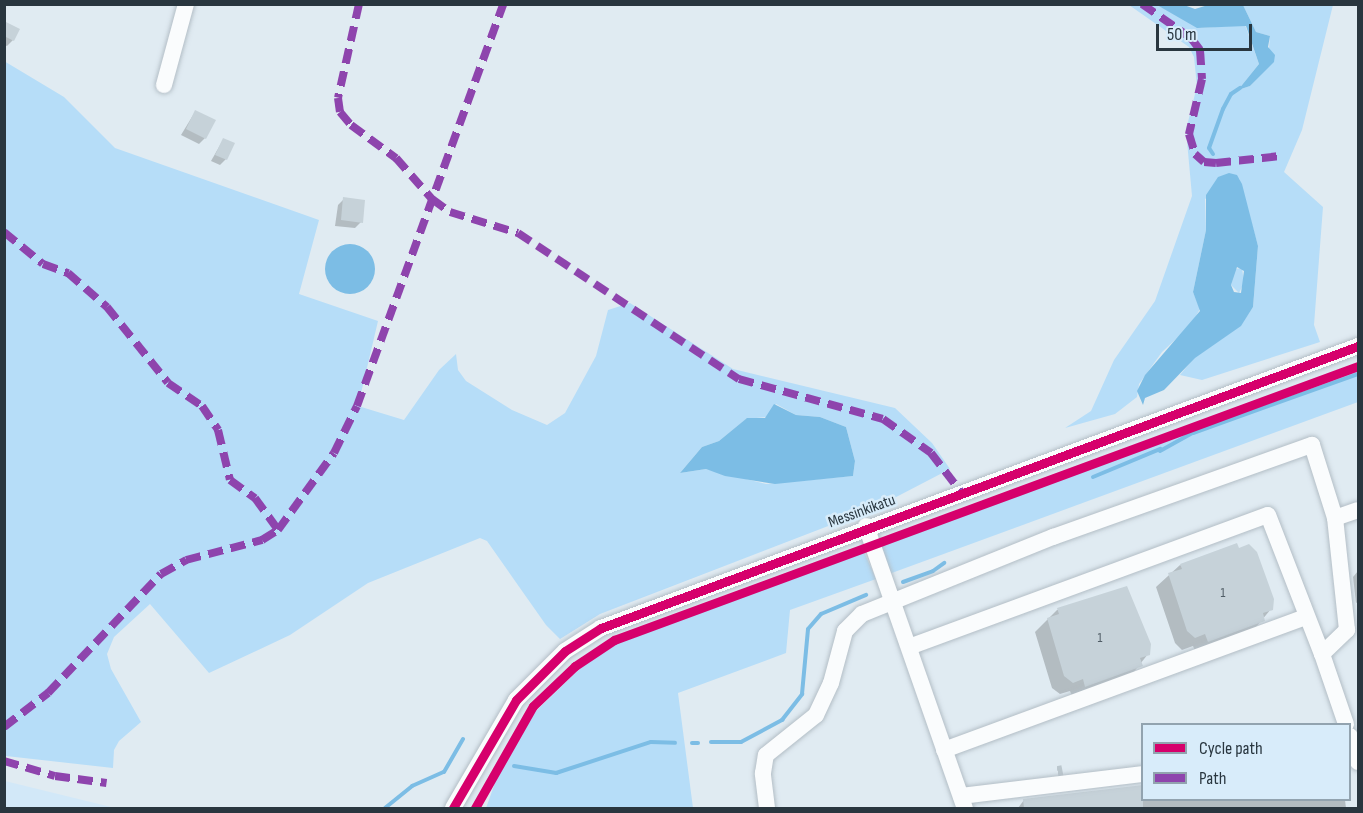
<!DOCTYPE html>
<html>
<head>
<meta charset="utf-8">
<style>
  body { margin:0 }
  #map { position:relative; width:1363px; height:813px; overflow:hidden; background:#e0ebf2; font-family:"Sofia Sans Condensed",sans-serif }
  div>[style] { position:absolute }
  .built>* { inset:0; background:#d2e8f8 }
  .green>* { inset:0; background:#b6ddf8 }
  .water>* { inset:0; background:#7cbde5 }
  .round { border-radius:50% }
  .shadow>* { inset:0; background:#0003 }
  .stream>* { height:4px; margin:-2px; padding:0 2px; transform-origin:2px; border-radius:2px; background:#7cbde5 }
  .building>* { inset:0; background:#c6d2d9 }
  .minor-tunnel>* { height:16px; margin-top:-8px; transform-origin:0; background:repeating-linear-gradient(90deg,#bbc7ce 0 16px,transparent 0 24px) }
  .roads { filter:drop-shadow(0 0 2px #b3bec6) drop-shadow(0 0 2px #b3bec6) }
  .minor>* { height:16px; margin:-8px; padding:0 8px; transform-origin:8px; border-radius:8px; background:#fafcfd }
  .quiet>* { height:8px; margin-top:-4px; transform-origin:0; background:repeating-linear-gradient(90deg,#8e44ad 0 15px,transparent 0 23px) }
  .cycleway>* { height:9px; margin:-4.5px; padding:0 4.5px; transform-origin:4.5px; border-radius:4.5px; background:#d6006c }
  span { translate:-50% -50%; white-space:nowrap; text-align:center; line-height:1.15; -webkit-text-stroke:5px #d8ecfa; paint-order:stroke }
  .number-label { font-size:14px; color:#505d66 }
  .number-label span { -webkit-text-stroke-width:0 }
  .street-label { font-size:16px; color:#29363f }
  .frame { position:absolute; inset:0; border:6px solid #29363f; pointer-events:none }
  .legend { position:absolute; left:1141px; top:723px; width:210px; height:78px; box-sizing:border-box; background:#d8ecfa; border:2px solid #92a3af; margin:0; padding:8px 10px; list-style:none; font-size:18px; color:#29363f }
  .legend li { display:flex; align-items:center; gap:12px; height:30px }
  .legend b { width:30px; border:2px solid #92a3af }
  .scale { position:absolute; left:1156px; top:24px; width:96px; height:27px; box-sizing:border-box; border:3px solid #29363f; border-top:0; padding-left:8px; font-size:18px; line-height:21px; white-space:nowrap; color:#29363f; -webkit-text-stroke:4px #d8ecfa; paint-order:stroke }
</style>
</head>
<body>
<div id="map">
  <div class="built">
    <i style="clip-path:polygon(5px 781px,111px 807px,111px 808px,5px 808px)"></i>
  </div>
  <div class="green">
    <i style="clip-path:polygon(1129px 5px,1157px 5px,1201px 28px,1245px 25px,1259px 64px,1238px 90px,1250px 86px,1274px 61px,1269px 49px,1270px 36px,1256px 32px,1243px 5px,1333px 5px,1302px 130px,1284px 172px,1323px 207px,1314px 325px,1320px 342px,1202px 380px,1180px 375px,1194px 358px,1241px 325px,1253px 307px,1258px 246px,1239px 178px,1205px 199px,1206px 230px,1193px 292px,1200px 309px,1190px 326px,1162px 352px,1139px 384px,1137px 397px,1115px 414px,1065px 428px,1091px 411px,1114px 360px,1155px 301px,1192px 196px,1186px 130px,1197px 86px,1194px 57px,1189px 47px)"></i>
    <i style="clip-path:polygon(evenodd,4px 61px,64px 97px,115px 148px,319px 220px,299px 294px,378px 321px,358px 406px,404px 420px,439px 370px,456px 354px,458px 370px,466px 381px,512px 410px,547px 425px,565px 413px,596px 356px,608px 310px,630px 303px,733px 369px,895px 408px,932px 443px,950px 469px,875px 508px,600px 614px,560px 639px,546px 625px,487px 541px,480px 538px,368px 583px,290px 635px,209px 673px,150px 604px,114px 637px,107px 654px,111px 669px,141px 722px,119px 741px,114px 750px,113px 768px,6px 756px,4px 61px,776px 404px,796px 415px,820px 417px,846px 427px,855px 461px,853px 476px,766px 484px,706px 469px,680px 473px,702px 447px,719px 441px,746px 419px,766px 417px,776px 404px)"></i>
    <i style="clip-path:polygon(1242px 268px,1244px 283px,1239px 293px,1231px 285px,1235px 269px)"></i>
    <i style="clip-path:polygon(1358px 370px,1358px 402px,889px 574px,879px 544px)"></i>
    <i style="clip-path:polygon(864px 552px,876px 579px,790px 610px,786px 653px,678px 693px,693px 808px,486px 808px,496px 780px,535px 712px,595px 654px,616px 642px)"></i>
  </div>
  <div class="water">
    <i style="clip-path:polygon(1157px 5px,1184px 5px,1195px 9px,1208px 5px,1243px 5px,1256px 32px,1270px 36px,1268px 47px,1275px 55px,1274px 62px,1250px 86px,1238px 90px,1259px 64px,1246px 26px,1197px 28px)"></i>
    <i style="clip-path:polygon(evenodd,1229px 173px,1237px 175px,1242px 184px,1258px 246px,1253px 307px,1241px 326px,1195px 358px,1164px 390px,1145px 398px,1143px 405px,1137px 391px,1145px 375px,1200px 311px,1193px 292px,1206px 230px,1206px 195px,1218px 177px,1229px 173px,1237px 267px,1244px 271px,1241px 293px,1234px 292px,1231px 285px,1237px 267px)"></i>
    <i class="round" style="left:325px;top:244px;width:50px;height:50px"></i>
    <i style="clip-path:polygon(774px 404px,796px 415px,820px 417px,846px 427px,855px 461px,853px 476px,775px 484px,725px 476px,706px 469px,680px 473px,702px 447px,719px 441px,747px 418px,765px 418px)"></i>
  </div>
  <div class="shadow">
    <i style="clip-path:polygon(4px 23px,13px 40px,7px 46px,4px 45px)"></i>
    <i style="clip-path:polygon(195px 112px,205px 138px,199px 144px,181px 135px)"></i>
    <i style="clip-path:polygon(223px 140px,226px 159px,220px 165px,211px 161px)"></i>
    <i style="clip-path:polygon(344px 199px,361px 222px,355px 228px,335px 226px,338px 205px)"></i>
    <i style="clip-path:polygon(1180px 565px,1271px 609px,1251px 633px,1196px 653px,1193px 646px,1182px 650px,1175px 643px,1156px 587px)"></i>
    <i style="clip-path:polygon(1358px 571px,1358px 602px,1356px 603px,1353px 577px)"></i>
    <i style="clip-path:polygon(1126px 588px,1148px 654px,1129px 678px,1073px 698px,1070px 691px,1060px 694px,1052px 688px,1035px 632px,1057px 610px)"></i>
    <i style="clip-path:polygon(1024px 800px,1345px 800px,1346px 808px,1018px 808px)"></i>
  </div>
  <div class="stream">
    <i style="left:1213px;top:154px;width:7px;rotate:-124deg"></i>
    <i style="left:1209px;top:148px;width:41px;rotate:-70.3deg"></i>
    <i style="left:1223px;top:109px;width:17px;rotate:-62deg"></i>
    <i style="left:1231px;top:94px;width:11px;rotate:-34deg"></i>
    <i style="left:1160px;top:451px;width:38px;rotate:-29deg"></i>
    <i style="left:1193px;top:433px;width:175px;rotate:-19.7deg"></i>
    <i style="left:1093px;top:477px;width:73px;rotate:-22.7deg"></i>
    <i style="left:903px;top:582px;width:32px;rotate:-20deg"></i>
    <i style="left:933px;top:571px;width:14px;rotate:-36deg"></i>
    <i style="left:711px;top:742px;width:30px"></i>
    <i style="left:741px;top:742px;width:47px;rotate:-28.2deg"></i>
    <i style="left:782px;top:720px;width:33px;rotate:-52deg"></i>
    <i style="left:802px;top:694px;width:65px;rotate:-84.7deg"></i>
    <i style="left:808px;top:629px;width:20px;rotate:-49deg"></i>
    <i style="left:821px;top:614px;width:49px;rotate:-22.9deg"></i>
    <i style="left:692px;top:743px;width:6px"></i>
    <i style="left:514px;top:766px;width:43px;rotate:9.5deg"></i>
    <i style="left:556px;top:773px;width:100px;rotate:-18.1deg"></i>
    <i style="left:651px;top:742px;width:24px;rotate:2deg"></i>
    <i style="left:385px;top:808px;width:35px;rotate:-39deg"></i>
    <i style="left:412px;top:786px;width:35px;rotate:-24deg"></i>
    <i style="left:444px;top:772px;width:38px;rotate:-60deg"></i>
  </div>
  <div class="building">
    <i style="clip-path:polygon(4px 21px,20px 29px,14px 41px,4px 36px)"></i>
    <i style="clip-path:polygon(195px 110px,216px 120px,206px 139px,186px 129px)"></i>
    <i style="clip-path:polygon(223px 138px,235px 143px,227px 160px,215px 155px)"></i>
    <i style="clip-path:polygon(343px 197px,365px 200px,363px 223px,341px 220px)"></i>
    <i style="clip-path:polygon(1237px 543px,1239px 548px,1249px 544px,1257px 552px,1274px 599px,1273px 610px,1263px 613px,1265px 621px,1208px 642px,1205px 634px,1195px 638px,1187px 631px,1168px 573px,1182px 569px,1180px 564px)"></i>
    <i style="clip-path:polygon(1127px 586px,1151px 644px,1150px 655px,1140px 658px,1143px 666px,1085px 687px,1083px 679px,1073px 683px,1064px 676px,1047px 618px,1059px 614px,1057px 608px)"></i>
    <i style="clip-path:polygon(1143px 785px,1143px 808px,1024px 808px,1023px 799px)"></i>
  </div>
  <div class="minor-tunnel">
    <i style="left:1058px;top:774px;width:5px;rotate:-11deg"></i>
  </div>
  <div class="roads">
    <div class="minor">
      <i style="left:164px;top:85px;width:84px;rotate:-74.8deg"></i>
      <i style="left:866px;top:526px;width:299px;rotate:70.7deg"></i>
      <i style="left:909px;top:647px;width:382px;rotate:-20.2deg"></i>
      <i style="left:1268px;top:515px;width:149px;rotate:68.8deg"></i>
      <i style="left:1322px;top:654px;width:35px;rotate:-44deg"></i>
      <i style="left:1347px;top:630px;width:113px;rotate:-96.1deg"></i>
      <i style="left:1335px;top:518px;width:24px;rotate:-19deg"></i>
      <i style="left:1322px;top:654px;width:74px;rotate:71.1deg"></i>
      <i style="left:1350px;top:736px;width:27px;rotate:73deg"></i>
      <i style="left:944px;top:750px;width:386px;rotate:-20.2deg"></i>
      <i style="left:961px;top:796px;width:182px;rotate:-6.9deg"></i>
      <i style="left:453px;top:808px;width:125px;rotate:-59.7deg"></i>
      <i style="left:516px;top:700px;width:69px;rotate:-45deg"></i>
      <i style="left:565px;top:651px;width:43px;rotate:-32.6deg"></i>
      <i style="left:601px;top:628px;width:808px;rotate:-20.43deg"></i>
      <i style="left:767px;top:808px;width:35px;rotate:-97deg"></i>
      <i style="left:763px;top:773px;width:18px;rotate:-81deg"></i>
      <i style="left:766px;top:755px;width:64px;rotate:-38.7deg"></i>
      <i style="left:816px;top:715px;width:35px;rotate:-65deg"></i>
      <i style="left:831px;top:683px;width:54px;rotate:-74.9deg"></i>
      <i style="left:845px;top:631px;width:24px;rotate:-45deg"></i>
      <i style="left:862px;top:614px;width:206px;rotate:-22deg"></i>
      <i style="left:1053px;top:537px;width:275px;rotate:-19.6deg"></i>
      <i style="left:1312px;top:445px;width:77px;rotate:72.5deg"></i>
    </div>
  </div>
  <div class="quiet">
    <i style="left:359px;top:4px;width:96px;rotate:102.6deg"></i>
    <i style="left:338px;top:98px;width:14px;rotate:82deg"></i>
    <i style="left:340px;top:112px;width:17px;rotate:50deg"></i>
    <i style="left:351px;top:125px;width:56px;rotate:36.3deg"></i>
    <i style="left:396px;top:158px;width:55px;rotate:48.7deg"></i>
    <i style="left:432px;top:199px;width:22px;rotate:36deg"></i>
    <i style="left:450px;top:212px;width:71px;rotate:17.2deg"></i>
    <i style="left:518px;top:233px;width:265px;rotate:33.5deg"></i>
    <i style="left:739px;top:379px;width:149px;rotate:15.5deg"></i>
    <i style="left:883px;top:419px;width:59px;rotate:35.3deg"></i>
    <i style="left:931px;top:453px;width:49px;rotate:52.4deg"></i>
    <i style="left:1142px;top:4px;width:60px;rotate:34.8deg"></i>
    <i style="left:1191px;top:38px;width:15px;rotate:53deg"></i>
    <i style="left:1200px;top:50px;width:29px;rotate:86deg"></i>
    <i style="left:1202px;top:79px;width:57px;rotate:103.3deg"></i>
    <i style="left:1189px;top:134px;width:21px;rotate:73deg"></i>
    <i style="left:1195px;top:154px;width:12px;rotate:42deg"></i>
    <i style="left:1204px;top:162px;width:12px;rotate:5deg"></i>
    <i style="left:1216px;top:163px;width:64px;rotate:-6.2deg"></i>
    <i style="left:4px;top:232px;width:50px;rotate:39.4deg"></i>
    <i style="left:43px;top:264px;width:27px;rotate:20deg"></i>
    <i style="left:68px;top:273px;width:52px;rotate:41.1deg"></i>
    <i style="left:107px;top:307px;width:97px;rotate:51.2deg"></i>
    <i style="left:168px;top:383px;width:41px;rotate:34.1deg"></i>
    <i style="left:202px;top:406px;width:29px;rotate:56deg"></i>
    <i style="left:218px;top:430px;width:51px;rotate:76.5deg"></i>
    <i style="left:230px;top:480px;width:31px;rotate:36deg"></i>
    <i style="left:255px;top:498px;width:39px;rotate:54deg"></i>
    <i style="left:4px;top:727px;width:56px;rotate:-37.7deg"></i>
    <i style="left:48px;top:693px;width:164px;rotate:-46.5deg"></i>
    <i style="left:161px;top:574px;width:29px;rotate:-29deg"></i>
    <i style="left:186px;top:560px;width:79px;rotate:-14.7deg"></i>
    <i style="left:262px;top:540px;width:19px;rotate:-32deg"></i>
    <i style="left:278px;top:530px;width:95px;rotate:-54deg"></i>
    <i style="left:334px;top:453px;width:52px;rotate:-63.9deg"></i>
    <i style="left:357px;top:406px;width:428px;rotate:-70deg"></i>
    <i style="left:4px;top:761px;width:53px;rotate:16.4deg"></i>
    <i style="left:55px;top:776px;width:52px;rotate:7.7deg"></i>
  </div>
  <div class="cycleway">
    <i style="left:453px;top:808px;width:125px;rotate:-59.7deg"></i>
    <i style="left:516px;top:700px;width:69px;rotate:-45deg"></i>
    <i style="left:565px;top:651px;width:43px;rotate:-32.6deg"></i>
    <i style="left:601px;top:628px;width:808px;rotate:-20.43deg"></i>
    <i style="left:475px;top:808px;width:117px;rotate:-60.4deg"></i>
    <i style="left:533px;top:706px;width:58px;rotate:-43.6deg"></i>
    <i style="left:575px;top:666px;width:47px;rotate:-33.7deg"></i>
    <i style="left:614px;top:640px;width:793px;rotate:-20.22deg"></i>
  </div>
  <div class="number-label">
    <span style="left:1223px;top:593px">1</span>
    <span style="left:1100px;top:638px">1</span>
  </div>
  <div class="street-label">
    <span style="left:862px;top:512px;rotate:-20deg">Messinkikatu</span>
  </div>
  <div class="frame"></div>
  <ul class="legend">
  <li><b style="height:8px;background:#d6006c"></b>Cycle path</li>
  <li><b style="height:8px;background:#8e44ad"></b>Path</li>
  </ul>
  <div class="scale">50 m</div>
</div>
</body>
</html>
